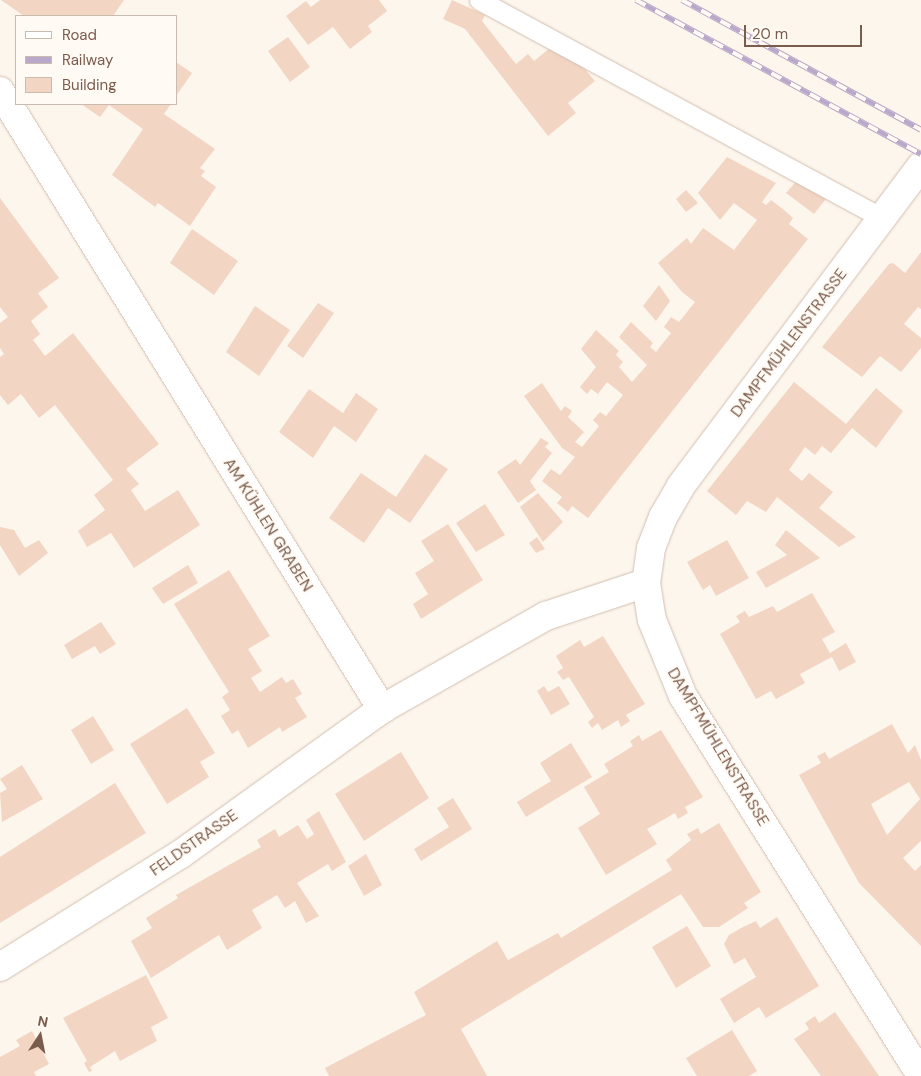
<!DOCTYPE html>
<html>
<head>
<meta charset="utf-8">
<style>
  body { margin:0 }
  #map { position:relative; width:921px; height:1076px; overflow:hidden; background:#fdf6ec; font-family:"DM Sans",sans-serif }
  div>[style] { position:absolute }
  .building>* { inset:0; background:#f3d5c3 }
  .roads { filter:drop-shadow(0 0 1px #d1beb0) drop-shadow(0 0 1px #d1beb0) }
  .service>* { height:19px; margin:-9.5px; padding:0 9.5px; transform-origin:9.5px; border-radius:9.5px; background:#fff }
  .minor>* { height:28px; margin:-14px; padding:0 14px; transform-origin:14px; border-radius:14px; background:#fff }
  .rail>* { height:5.5px; margin-top:-2.75px; transform-origin:0; background:repeating-linear-gradient(90deg,#fffaf3 0 11px,#b9a8c9 0 22px); box-sizing:border-box; border-block:1px solid #b9a8c9 }
  span { translate:-50% -50%; white-space:nowrap; text-align:center; line-height:1.15; -webkit-text-stroke:4px #fffaf3; paint-order:stroke }
  .street-label { font-size:16px; color:#7a5c4d }
  .legend { position:absolute; left:15px; top:15px; width:162px; height:90px; box-sizing:border-box; background:#fffaf3; border:1px solid #cabbb1; margin:0; padding:6px 9px; list-style:none; font-size:15px; color:#7a5c4d }
  .legend li { display:flex; align-items:center; gap:10px; height:25px }
  .legend b { width:25px; border:1px solid #cabbb1 }
  .north { position:absolute; left:15px; top:1011px; width:50px; height:50px; -webkit-text-stroke:4px #fffaf3; paint-order:stroke; rotate:11deg; font-size:14px; font-weight:700; line-height:20px; text-align:center; color:#7a5c4d }
  .north::after { content:''; display:block; margin:auto; width:18px; height:22px; background:#7a5c4d; clip-path:polygon(50% 0,100% 100%,50% 72%,0 100%) }
  .scale { position:absolute; left:744px; top:25px; width:118px; height:22px; box-sizing:border-box; border:2px solid #7a5c4d; border-top:0; padding-left:6px; font-size:15px; line-height:18px; white-space:nowrap; color:#7a5c4d; -webkit-text-stroke:4px #fffaf3; paint-order:stroke }
</style>
</head>
<body>
<div id="map">
  <div class="building">
    <i style="clip-path:polygon(1px 0,124px 0,113px 16px,24px 16px)"></i>
    <i style="clip-path:polygon(320px 0,379px 0,387px 11px,368px 26px,372px 32px,350px 49px,333px 27px,308px 45px,286px 16px,306px 1px,311px 7px)"></i>
    <i style="clip-path:polygon(452px 0,485px 15px,482px 21px,516px 64px,528px 54px,534px 61px,550px 48px,578px 61px,595px 81px,568px 103px,576px 113px,548px 136px,465px 29px,443px 19px)"></i>
    <i style="clip-path:polygon(288px 37px,310px 67px,290px 82px,268px 51px)"></i>
    <i style="clip-path:polygon(176px 62px,192px 73px,176px 96px)"></i>
    <i style="clip-path:polygon(81px 104px,171px 104px,164px 114px,215px 149px,200px 168px,205px 171px,201px 176px,216px 187px,190px 226px,158px 203px,155px 207px,112px 175px,143px 129px,109px 105px,100px 117px)"></i>
    <i style="clip-path:polygon(727px 157px,776px 183px,762px 202px,766px 205px,771px 200px,784px 210px,793px 218px,789px 224px,808px 239px,588px 518px,572px 506px,568px 512px,557px 503px,562px 497px,542px 481px,551px 469px,560px 475px,575px 457px,562px 448px,524px 396px,542px 383px,561px 411px,565px 406px,572px 411px,568px 417px,584px 432px,575px 442px,582px 447px,599px 426px,593px 420px,600px 412px,606px 416px,623px 395px,607px 382px,598px 394px,591px 389px,587px 394px,580px 387px,596px 367px,581px 349px,596px 330px,619px 351px,616px 355px,623px 362px,619px 367px,632px 382px,647px 365px,619px 337px,631px 322px,653px 343px,650px 347px,656px 352px,671px 333px,664px 327px,671px 317px,679px 322px,695px 302px,682px 292px,658px 263px,687px 238px,691px 244px,703px 228px,734px 250px,757px 220px,734px 203px,720px 220px,698px 193px)"></i>
    <i style="clip-path:polygon(800px 177px,829px 195px,814px 214px,786px 193px)"></i>
    <i style="clip-path:polygon(686px 190px,698px 203px,686px 212px,676px 199px)"></i>
    <i style="clip-path:polygon(0 198px,59px 278px,38px 293px,48px 307px,31px 321px,40px 334px,33px 340px,45px 356px,73px 333px,159px 444px,126px 469px,139px 484px,131px 490px,145px 511px,178px 490px,200px 525px,134px 568px,111px 533px,87px 547px,78px 531px,105px 510px,94px 495px,113px 480px,55px 405px,39px 418px,21px 394px,8px 405px,0 395px,0 357px,4px 354px,0 348px,0 323px,8px 317px,0 307px)"></i>
    <i style="clip-path:polygon(192px 229px,238px 261px,214px 295px,170px 263px)"></i>
    <i style="clip-path:polygon(921px 252px,921px 309px,918px 307px,904px 324px,921px 338px,921px 348px,901px 372px,880px 356px,862px 377px,822px 347px,889px 264px,893px 263px,905px 273px)"></i>
    <i style="clip-path:polygon(659px 285px,670px 301px,656px 321px,643px 306px)"></i>
    <i style="clip-path:polygon(318px 303px,334px 313px,303px 358px,287px 346px)"></i>
    <i style="clip-path:polygon(255px 306px,290px 330px,259px 376px,226px 352px)"></i>
    <i style="clip-path:polygon(794px 382px,846px 424px,876px 388px,903px 411px,876px 448px,852px 428px,831px 453px,822px 446px,815px 455px,805px 447px,789px 470px,802px 481px,809px 473px,833px 492px,819px 508px,856px 537px,839px 547px,777px 497px,766px 512px,747px 501px,736px 515px,707px 491px)"></i>
    <i style="clip-path:polygon(309px 389px,343px 413px,356px 393px,378px 409px,356px 442px,334px 426px,313px 458px,279px 432px)"></i>
    <i style="clip-path:polygon(541px 438px,549px 443px,545px 447px,552px 453px,530px 481px,536px 490px,518px 503px,497px 472px,516px 459px,520px 465px)"></i>
    <i style="clip-path:polygon(425px 454px,448px 469px,410px 523px,388px 508px,364px 543px,329px 518px,361px 473px,396px 497px)"></i>
    <i style="clip-path:polygon(538px 493px,563px 522px,543px 542px,520px 507px)"></i>
    <i style="clip-path:polygon(485px 504px,505px 535px,476px 552px,456px 523px)"></i>
    <i style="clip-path:polygon(448px 524px,483px 580px,421px 619px,413px 604px,428px 594px,415px 573px,434px 561px,421px 541px)"></i>
    <i style="clip-path:polygon(0 527px,14px 530px,25px 548px,39px 540px,48px 553px,19px 576px,0 545px)"></i>
    <i style="clip-path:polygon(786px 530px,820px 558px,766px 588px,756px 572px,787px 555px,775px 545px)"></i>
    <i style="clip-path:polygon(537px 537px,545px 549px,536px 553px,529px 543px)"></i>
    <i style="clip-path:polygon(727px 540px,749px 578px,716px 596px,710px 585px,703px 590px,687px 562px)"></i>
    <i style="clip-path:polygon(188px 565px,198px 583px,163px 604px,152px 588px)"></i>
    <i style="clip-path:polygon(229px 570px,270px 636px,248px 649px,262px 671px,251px 678px,260px 692px,282px 677px,286px 683px,293px 679px,302px 694px,295px 698px,307px 717px,282px 732px,280px 727px,248px 748px,238px 730px,232px 734px,221px 716px,230px 710px,222px 697px,229px 692px,174px 604px)"></i>
    <i style="clip-path:polygon(812px 593px,835px 632px,822px 639px,830px 653px,846px 643px,856px 662px,839px 671px,832px 657px,800px 674px,805px 683px,776px 699px,771px 691px,756px 699px,720px 634px,740px 622px,736px 616px,745px 611px,749px 617px,773px 606px,777px 612px)"></i>
    <i style="clip-path:polygon(101px 622px,116px 644px,100px 654px,95px 646px,72px 659px,64px 645px)"></i>
    <i style="clip-path:polygon(603px 636px,645px 704px,626px 715px,630px 721px,621px 727px,618px 720px,602px 730px,598px 723px,592px 728px,588px 722px,594px 717px,569px 677px,563px 680px,557px 672px,563px 668px,556px 656px,580px 640px,584px 647px)"></i>
    <i style="clip-path:polygon(544px 686px,548px 692px,559px 686px,570px 704px,551px 715px,537px 691px)"></i>
    <i style="clip-path:polygon(187px 708px,215px 753px,200px 762px,209px 777px,167px 804px,130px 744px)"></i>
    <i style="clip-path:polygon(93px 716px,114px 750px,91px 764px,71px 730px)"></i>
    <i style="clip-path:polygon(evenodd,892px 724px,908px 753px,915px 745px,921px 760px,921px 841px,903px 858px,915px 871px,921px 865px,921px 946px,859px 883px,799px 775px,821px 763px,817px 756px,825px 752px,829px 759px,892px 724px,909px 782px,920px 799px,887px 835px,871px 804px,909px 782px)"></i>
    <i style="clip-path:polygon(661px 730px,703px 797px,685px 807px,688px 813px,678px 819px,675px 813px,647px 829px,657px 844px,606px 875px,578px 828px,600px 814px,584px 787px,609px 772px,604px 764px,633px 746px,630px 741px,639px 735px,642px 741px)"></i>
    <i style="clip-path:polygon(571px 743px,592px 777px,526px 817px,517px 802px,551px 781px,540px 763px)"></i>
    <i style="clip-path:polygon(401px 752px,429px 798px,364px 841px,335px 794px)"></i>
    <i style="clip-path:polygon(22px 765px,43px 799px,2px 822px,0 793px,7px 789px,0 779px)"></i>
    <i style="clip-path:polygon(115px 783px,146px 833px,0 923px,0 857px)"></i>
    <i style="clip-path:polygon(453px 798px,472px 829px,421px 861px,414px 849px,449px 827px,437px 808px)"></i>
    <i style="clip-path:polygon(319px 811px,346px 862px,332px 871px,328px 864px,297px 883px,319px 916px,306px 923px,295px 901px,285px 908px,277px 895px,252px 910px,262px 928px,227px 950px,219px 935px,151px 978px,131px 941px,152px 928px,146px 918px,178px 898px,176px 895px,261px 847px,257px 840px,275px 829px,279px 837px,298px 825px,307px 839px,314px 834px,306px 820px)"></i>
    <i style="clip-path:polygon(719px 823px,761px 892px,744px 903px,748px 908px,719px 927px,703px 927px,681px 894px,461px 1029px,487px 1076px,329px 1076px,325px 1068px,426px 1015px,414px 992px,497px 941px,508px 960px,558px 933px,561px 938px,672px 870px,666px 860px,691px 840px,687px 834px,698px 828px,701px 834px)"></i>
    <i style="clip-path:polygon(366px 854px,382px 885px,364px 896px,348px 866px)"></i>
    <i style="clip-path:polygon(777px 917px,819px 986px,766px 1018px,759px 1007px,734px 1023px,720px 999px,756px 977px,745px 958px,734px 964px,724px 944px,729px 935px,743px 927px,756px 921px,760px 928px)"></i>
    <i style="clip-path:polygon(687px 926px,711px 966px,676px 988px,652px 947px)"></i>
    <i style="clip-path:polygon(146px 975px,168px 1018px,151px 1027px,157px 1041px,120px 1061px,115px 1051px,90px 1067px,92px 1071px,89px 1072px,84px 1063px,87px 1061px,63px 1018px)"></i>
    <i style="clip-path:polygon(835px 1012px,858px 1045px,879px 1076px,821px 1076px,794px 1039px,809px 1029px,805px 1023px,815px 1016px,819px 1023px)"></i>
    <i style="clip-path:polygon(732px 1030px,757px 1071px,749px 1076px,697px 1076px,686px 1058px)"></i>
    <i style="clip-path:polygon(32px 1031px,49px 1064px,34px 1072px,36px 1076px,0 1076px,0 1057px,20px 1046px,16px 1040px)"></i>
  </div>
  <div class="roads">
    <div class="service">
      <i style="left:479px;top:0;width:459px;rotate:28.4deg"></i>
    </div>
    <div class="minor">
      <i style="left:0;top:91px;width:727px;rotate:58.28deg"></i>
      <i style="left:382px;top:709px;width:189px;rotate:-29.6deg"></i>
      <i style="left:546px;top:616px;width:105px;rotate:-18.3deg"></i>
      <i style="left:921px;top:166px;width:400px;rotate:126.9deg"></i>
      <i style="left:681px;top:486px;width:36px;rotate:120deg"></i>
      <i style="left:663px;top:517px;width:33px;rotate:111deg"></i>
      <i style="left:651px;top:548px;width:35px;rotate:98deg"></i>
      <i style="left:646px;top:583px;width:37px;rotate:81deg"></i>
      <i style="left:652px;top:620px;width:82px;rotate:67.8deg"></i>
      <i style="left:683px;top:696px;width:448px;rotate:57.9deg"></i>
      <i style="left:0;top:967px;width:213px;rotate:-32deg"></i>
      <i style="left:181px;top:854px;width:248px;rotate:-35.8deg"></i>
    </div>
  </div>
  <div class="rail">
    <i style="left:636px;top:0;width:324px;rotate:28.4deg"></i>
    <i style="left:682px;top:0;width:272px;rotate:28.5deg"></i>
  </div>
  <div class="street-label">
    <span style="left:789px;top:343px;rotate:-53deg">DAMPFMÜHLENSTRASSE</span>
    <span style="left:268px;top:525px;rotate:58deg">AM KÜHLEN GRABEN</span>
    <span style="left:718px;top:747px;rotate:59deg">DAMPFMÜHLENSTRASSE</span>
    <span style="left:194px;top:843px;rotate:-35deg">FELDSTRASSE</span>
  </div>
  <ul class="legend">
  <li><b style="height:6px;background:#fff"></b>Road</li>
  <li><b style="height:6px;background:#b9a8c9"></b>Railway</li>
  <li><b style="height:14px;background:#f3d5c3"></b>Building</li>
  </ul>
  <div class="north">N</div>
  <div class="scale">20 m</div>
</div>
</body>
</html>
